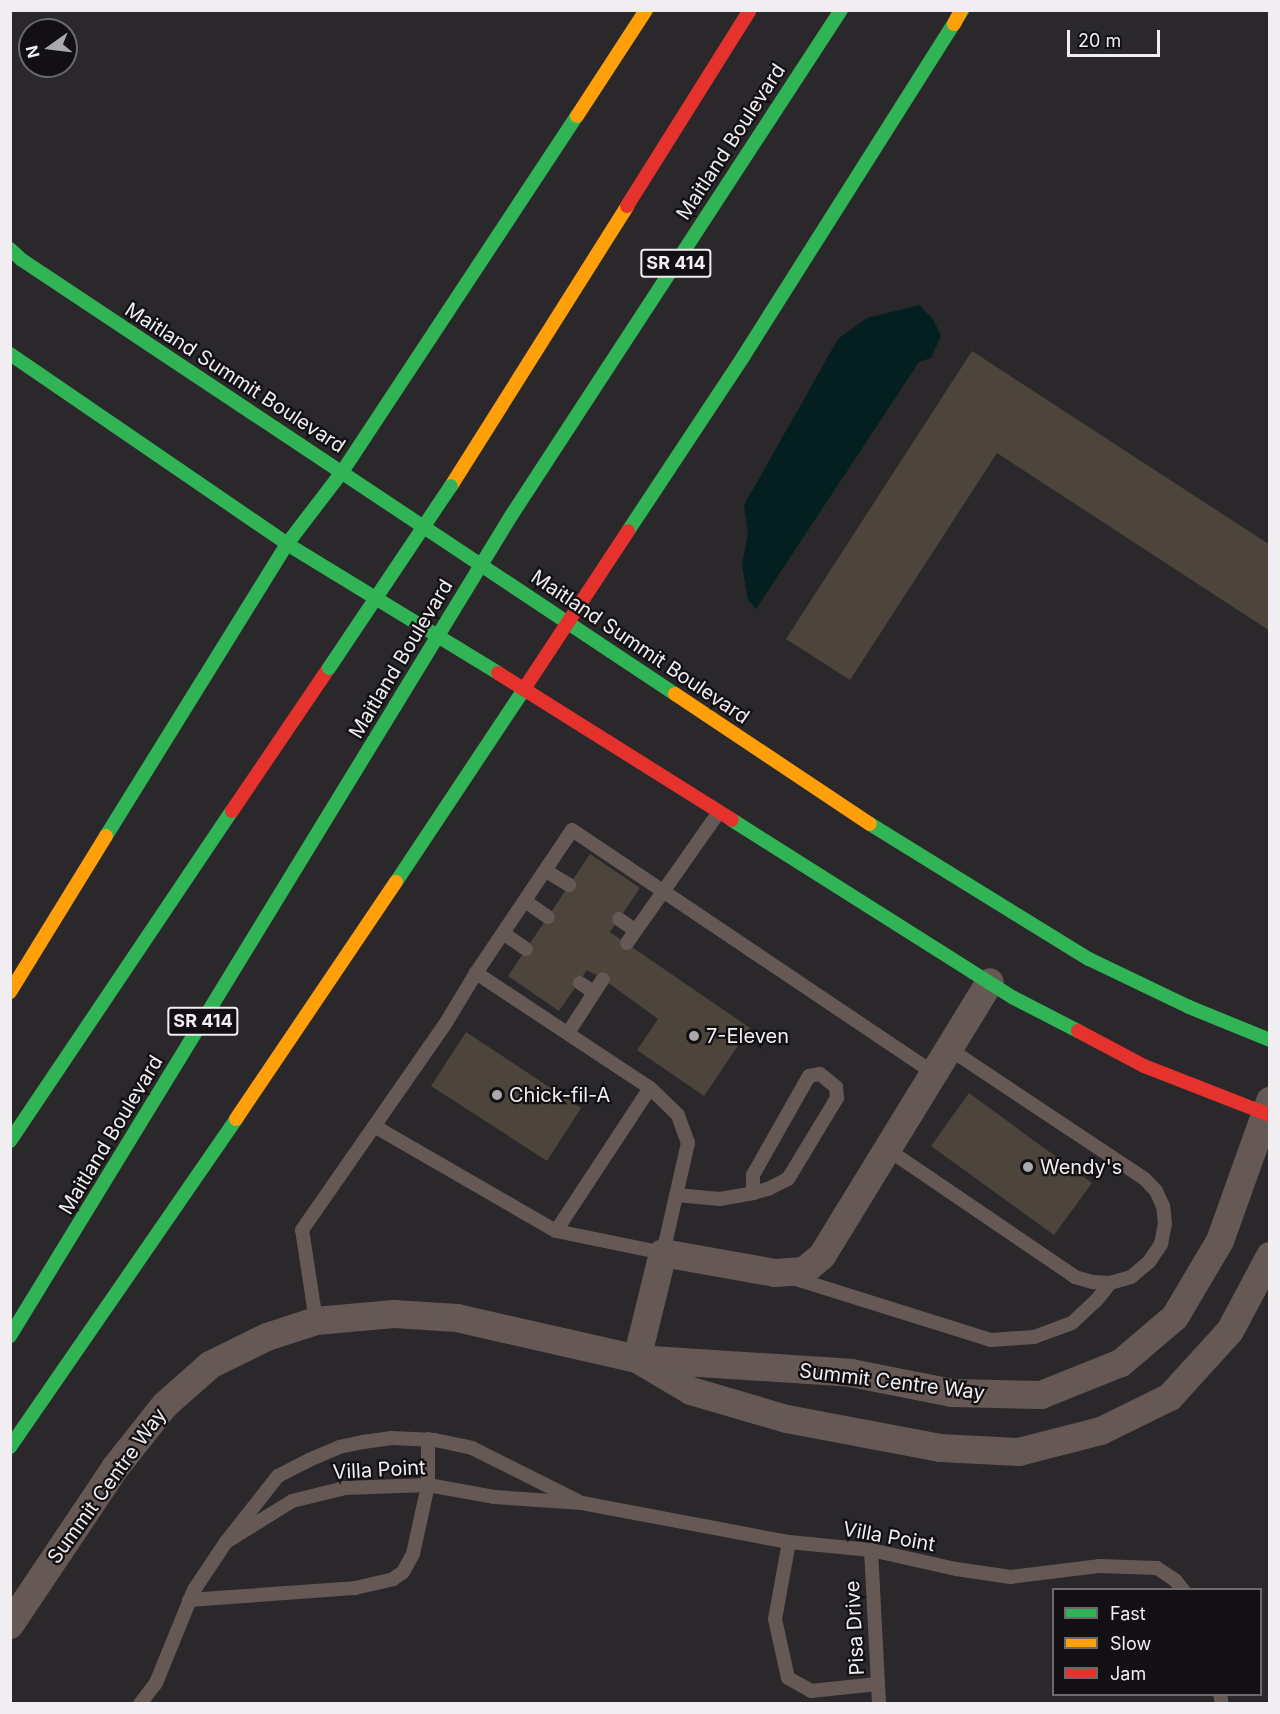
<!DOCTYPE html>
<html>
<head>
<meta charset="utf-8">
<style>
  body { margin:0 }
  #map { position:relative; width:1280px; height:1714px; overflow:hidden; background:#2a282b; font-family:Inter,sans-serif }
  div>[style] { position:absolute }
  .water>* { inset:0; background:#041f1f }
  .building>* { inset:0; background:#4d443c }
  .lane>* { height:14px; margin:-7px; padding:0 7px; transform-origin:7px; border-radius:7px; background:#665955 }
  .street>* { height:28px; margin:-14px; padding:0 14px; transform-origin:14px; border-radius:14px; background:#665955 }
  .fast>* { height:14px; margin:-7px; padding:0 7px; transform-origin:7px; border-radius:7px; background:#30b455 }
  .slow>* { height:14px; margin:-7px; padding:0 7px; transform-origin:7px; border-radius:7px; background:#ff9f0a }
  .jam>* { height:14px; margin:-7px; padding:0 7px; transform-origin:7px; border-radius:7px; background:#e5322d }
  .fast-bridge>* { height:14px; margin:-7px; padding:0 7px; transform-origin:7px; border-radius:7px; background:#30b455 }
  .dots>* { width:16px; height:16px; translate:-50% -50%; box-sizing:border-box; border:3px solid #121013; border-radius:50% }
  span { translate:-50% -50%; white-space:nowrap; text-align:center; line-height:1.15; -webkit-text-stroke:4.5px #121013; paint-order:stroke }
  .shield-label span { padding:2px 4px; background:#121013; border:2px solid; border-radius:4px; -webkit-text-stroke-width:0 }
  .shield-label { font-size:18px; color:#f1eef2; font-weight:700 }
  .street-label { font-size:20px; color:#f1eef2 }
  .poi-label { font-size:20px; color:#f1eef2 }
  .left { translate:0 -50%; text-align:left }
  .frame { position:absolute; inset:0; border:12px solid #f1eef2; pointer-events:none }
  .legend { position:absolute; left:1052px; top:1588px; width:210px; height:108px; box-sizing:border-box; background:#121013; border:2px solid #6b696c; margin:0; padding:8px 10px; list-style:none; font-size:18px; color:#f1eef2 }
  .legend li { display:flex; align-items:center; gap:12px; height:30px }
  .legend b { width:30px; border:2px solid #6b696c }
  .north { position:absolute; left:18px; top:18px; width:60px; height:60px; box-sizing:border-box; background:#121013; border:2px solid #6b696c; border-radius:50%; rotate:256deg; font-size:16px; font-weight:700; line-height:24px; text-align:center; color:#f1eef2 }
  .north::after { content:''; display:block; margin:auto; width:21px; height:27px; background:#aba9ac; clip-path:polygon(50% 0,100% 100%,50% 72%,0 100%) }
  .scale { position:absolute; left:1067px; top:30px; width:93px; height:27px; box-sizing:border-box; border:3px solid #f1eef2; border-top:0; padding-left:8px; font-size:18px; line-height:21px; white-space:nowrap; color:#f1eef2; -webkit-text-stroke:4px #121013; paint-order:stroke }
</style>
</head>
<body>
<div id="map">
  <div class="water">
    <i style="clip-path:polygon(919px 305px,933px 319px,941px 336px,931px 358px,919px 362px,756px 609px,748px 600px,742px 565px,748px 534px,744px 505px,838px 339px,867px 318px)"></i>
  </div>
  <div class="building">
    <i style="clip-path:polygon(972px 351px,1270px 545px,1270px 631px,997px 453px,850px 680px,786px 639px)"></i>
    <i style="clip-path:polygon(590px 854px,640px 888px,610px 932px,750px 1028px,704px 1096px,637px 1050px,658px 1019px,603px 979px,587px 970px,559px 1011px,508px 976px)"></i>
    <i style="clip-path:polygon(466px 1032px,581px 1108px,547px 1161px,431px 1086px)"></i>
    <i style="clip-path:polygon(969px 1093px,1092px 1183px,1054px 1235px,931px 1146px)"></i>
  </div>
  <div class="lane">
    <i style="left:546px;top:871px;width:27px;rotate:31deg"></i>
    <i style="left:525px;top:901px;width:28px;rotate:35deg"></i>
    <i style="left:619px;top:919px;width:19px;rotate:35deg"></i>
    <i style="left:503px;top:933px;width:28px;rotate:35deg"></i>
    <i style="left:627px;top:943px;width:160px;rotate:-54.9deg"></i>
    <i style="left:580px;top:983px;width:17px;rotate:33deg"></i>
    <i style="left:568px;top:1033px;width:64px;rotate:-57.1deg"></i>
    <i style="left:374px;top:1126px;width:210px;rotate:30deg"></i>
    <i style="left:556px;top:1231px;width:109px;rotate:11.6deg"></i>
    <i style="left:663px;top:1253px;width:113px;rotate:-77.2deg"></i>
    <i style="left:688px;top:1143px;width:30px;rotate:-110deg"></i>
    <i style="left:678px;top:1115px;width:39px;rotate:-136deg"></i>
    <i style="left:650px;top:1088px;width:209px;rotate:-146.5deg"></i>
    <i style="left:476px;top:973px;width:172px;rotate:-56.1deg"></i>
    <i style="left:572px;top:830px;width:436px;rotate:33.9deg"></i>
    <i style="left:887px;top:1149px;width:227px;rotate:34.2deg"></i>
    <i style="left:1075px;top:1277px;width:19px;rotate:16deg"></i>
    <i style="left:1093px;top:1282px;width:17px;rotate:3deg"></i>
    <i style="left:1110px;top:1283px;width:22px;rotate:-16deg"></i>
    <i style="left:1131px;top:1277px;width:23px;rotate:-40deg"></i>
    <i style="left:1149px;top:1262px;width:22px;rotate:-56deg"></i>
    <i style="left:1161px;top:1244px;width:20px;rotate:-79deg"></i>
    <i style="left:1165px;top:1224px;width:18px;rotate:-96deg"></i>
    <i style="left:1163px;top:1206px;width:17px;rotate:-115deg"></i>
    <i style="left:1156px;top:1191px;width:16px;rotate:-133deg"></i>
    <i style="left:1145px;top:1179px;width:235px;rotate:-146.4deg"></i>
    <i style="left:676px;top:1195px;width:44px;rotate:5.2deg"></i>
    <i style="left:720px;top:1199px;width:34px;rotate:-10deg"></i>
    <i style="left:753px;top:1193px;width:16px;rotate:-15deg"></i>
    <i style="left:768px;top:1189px;width:22px;rotate:-27deg"></i>
    <i style="left:788px;top:1179px;width:95px;rotate:-58.8deg"></i>
    <i style="left:837px;top:1098px;width:11px;rotate:-95deg"></i>
    <i style="left:836px;top:1087px;width:21px;rotate:-141deg"></i>
    <i style="left:820px;top:1074px;width:11px;rotate:170deg"></i>
    <i style="left:809px;top:1076px;width:114px;rotate:119.5deg"></i>
    <i style="left:753px;top:1175px;width:18px;rotate:90deg"></i>
    <i style="left:556px;top:1231px;width:171px;rotate:-56.7deg"></i>
    <i style="left:793px;top:1278px;width:207px;rotate:17.4deg"></i>
    <i style="left:991px;top:1340px;width:43px;rotate:-4deg"></i>
    <i style="left:1034px;top:1337px;width:40px;rotate:-20.2deg"></i>
    <i style="left:1072px;top:1323px;width:33px;rotate:-43deg"></i>
    <i style="left:1096px;top:1301px;width:23px;rotate:-52deg"></i>
    <i style="left:316px;top:1321px;width:92px;rotate:-98.7deg"></i>
    <i style="left:302px;top:1230px;width:249px;rotate:-55.2deg"></i>
    <i style="left:444px;top:1026px;width:62px;rotate:-58.9deg"></i>
    <i style="left:226px;top:1542px;width:78px;rotate:-31.8deg"></i>
    <i style="left:292px;top:1501px;width:55px;rotate:-13.8deg"></i>
    <i style="left:345px;top:1488px;width:83px;rotate:-2.1deg"></i>
    <i style="left:428px;top:1485px;width:67px;rotate:10.3deg"></i>
    <i style="left:494px;top:1497px;width:88px;rotate:3.9deg"></i>
    <i style="left:582px;top:1503px;width:211px;rotate:10.7deg"></i>
    <i style="left:789px;top:1542px;width:82px;rotate:5.6deg"></i>
    <i style="left:871px;top:1550px;width:87px;rotate:12.6deg"></i>
    <i style="left:956px;top:1569px;width:55px;rotate:8.4deg"></i>
    <i style="left:1010px;top:1577px;width:91px;rotate:-7deg"></i>
    <i style="left:1100px;top:1566px;width:57px;rotate:2deg"></i>
    <i style="left:1157px;top:1568px;width:22px;rotate:34deg"></i>
    <i style="left:1175px;top:1580px;width:13px;rotate:51deg"></i>
    <i style="left:789px;top:1542px;width:78px;rotate:100.3deg"></i>
    <i style="left:775px;top:1619px;width:60px;rotate:77.6deg"></i>
    <i style="left:788px;top:1678px;width:26px;rotate:29deg"></i>
    <i style="left:811px;top:1691px;width:67px;rotate:-6deg"></i>
    <i style="left:871px;top:1550px;width:154px;rotate:87deg"></i>
    <i style="left:189px;top:1600px;width:166px;rotate:-4.1deg"></i>
    <i style="left:355px;top:1588px;width:39px;rotate:-13deg"></i>
    <i style="left:393px;top:1579px;width:12px;rotate:-35deg"></i>
    <i style="left:403px;top:1572px;width:21px;rotate:-61deg"></i>
    <i style="left:413px;top:1554px;width:71px;rotate:-77.7deg"></i>
    <i style="left:428px;top:1485px;width:46px;rotate:-90deg"></i>
    <i style="left:1220px;top:1694px;width:10px;rotate:79deg"></i>
    <i style="left:140px;top:1704px;width:26px;rotate:-53deg"></i>
    <i style="left:156px;top:1683px;width:100px;rotate:-67.8deg"></i>
    <i style="left:194px;top:1590px;width:58px;rotate:-56.3deg"></i>
    <i style="left:226px;top:1542px;width:84px;rotate:-51.8deg"></i>
    <i style="left:278px;top:1476px;width:35px;rotate:-27deg"></i>
    <i style="left:309px;top:1460px;width:33px;rotate:-23deg"></i>
    <i style="left:339px;top:1447px;width:25px;rotate:-12deg"></i>
    <i style="left:363px;top:1442px;width:29px;rotate:-8deg"></i>
    <i style="left:392px;top:1438px;width:43px;rotate:2.7deg"></i>
    <i style="left:435px;top:1440px;width:38px;rotate:12deg"></i>
    <i style="left:472px;top:1448px;width:119px;rotate:26.6deg"></i>
  </div>
  <div class="street">
    <i style="left:637px;top:1359px;width:109px;rotate:-76.2deg"></i>
    <i style="left:663px;top:1253px;width:114px;rotate:10.1deg"></i>
    <i style="left:775px;top:1273px;width:29px;rotate:-4deg"></i>
    <i style="left:804px;top:1271px;width:23px;rotate:-40deg"></i>
    <i style="left:822px;top:1256px;width:321px;rotate:-58.5deg"></i>
    <i style="left:642px;top:1362px;width:57px;rotate:30.6deg"></i>
    <i style="left:691px;top:1391px;width:100px;rotate:16.3deg"></i>
    <i style="left:787px;top:1419px;width:156px;rotate:10.7deg"></i>
    <i style="left:940px;top:1448px;width:79px;rotate:2.9deg"></i>
    <i style="left:1019px;top:1452px;width:85px;rotate:-14.4deg"></i>
    <i style="left:1101px;top:1431px;width:77px;rotate:-26.2deg"></i>
    <i style="left:1170px;top:1397px;width:89px;rotate:-47.7deg"></i>
    <i style="left:1230px;top:1331px;width:85px;rotate:-61.9deg"></i>
    <i style="left:10px;top:1625px;width:189px;rotate:-56.2deg"></i>
    <i style="left:115px;top:1468px;width:80px;rotate:-51.6deg"></i>
    <i style="left:165px;top:1405px;width:60px;rotate:-41.6deg"></i>
    <i style="left:210px;top:1365px;width:64px;rotate:-26.2deg"></i>
    <i style="left:267px;top:1337px;width:52px;rotate:-18.1deg"></i>
    <i style="left:316px;top:1321px;width:78px;rotate:-5.1deg"></i>
    <i style="left:394px;top:1314px;width:63px;rotate:3.6deg"></i>
    <i style="left:457px;top:1318px;width:185px;rotate:12.8deg"></i>
    <i style="left:637px;top:1359px;width:214px;rotate:3.7deg"></i>
    <i style="left:851px;top:1373px;width:103px;rotate:11.2deg"></i>
    <i style="left:952px;top:1393px;width:89px;rotate:1.3deg"></i>
    <i style="left:1041px;top:1395px;width:86px;rotate:-21.8deg"></i>
    <i style="left:1121px;top:1363px;width:71px;rotate:-40.4deg"></i>
    <i style="left:1175px;top:1317px;width:88px;rotate:-59.4deg"></i>
    <i style="left:1220px;top:1241px;width:149px;rotate:-70.3deg"></i>
  </div>
  <div class="fast">
    <i style="left:10px;top:249px;width:16px;rotate:43deg"></i>
    <i style="left:22px;top:260px;width:784px;rotate:33.61deg"></i>
    <i style="left:10px;top:354px;width:336px;rotate:34.4deg"></i>
    <i style="left:287px;top:544px;width:247px;rotate:31.4deg"></i>
    <i style="left:511px;top:516px;width:604px;rotate:-56.89deg"></i>
    <i style="left:628px;top:531px;width:209px;rotate:-56.5deg"></i>
    <i style="left:743px;top:357px;width:410px;rotate:-57.7deg"></i>
    <i style="left:287px;top:544px;width:91px;rotate:-52.6deg"></i>
    <i style="left:342px;top:472px;width:427px;rotate:-56.6deg"></i>
    <i style="left:732px;top:820px;width:333px;rotate:32.3deg"></i>
    <i style="left:1014px;top:998px;width:72px;rotate:27.3deg"></i>
    <i style="left:870px;top:824px;width:257px;rotate:31.7deg"></i>
    <i style="left:1089px;top:959px;width:111px;rotate:25.6deg"></i>
    <i style="left:1189px;top:1007px;width:87px;rotate:22.2deg"></i>
    <i style="left:106px;top:836px;width:344px;rotate:-58.2deg"></i>
    <i style="left:396px;top:882px;width:232px;rotate:-56.4deg"></i>
    <i style="left:10px;top:1141px;width:398px;rotate:-56.1deg"></i>
    <i style="left:10px;top:1336px;width:738px;rotate:-58.57deg"></i>
    <i style="left:10px;top:1447px;width:398px;rotate:-55.4deg"></i>
  </div>
  <div class="slow">
    <i style="left:954px;top:24px;width:16px;rotate:-63deg"></i>
    <i style="left:577px;top:116px;width:126px;rotate:-56.9deg"></i>
    <i style="left:451px;top:486px;width:331px;rotate:-57.8deg"></i>
    <i style="left:675px;top:694px;width:234px;rotate:33.7deg"></i>
    <i style="left:10px;top:992px;width:183px;rotate:-58.4deg"></i>
    <i style="left:236px;top:1119px;width:286px;rotate:-56deg"></i>
  </div>
  <div class="jam">
    <i style="left:627px;top:206px;width:231px;rotate:-57.9deg"></i>
    <i style="left:498px;top:673px;width:276px;rotate:32.1deg"></i>
    <i style="left:524px;top:689px;width:189px;rotate:-56.6deg"></i>
    <i style="left:232px;top:811px;width:173px;rotate:-55.9deg"></i>
    <i style="left:1078px;top:1031px;width:75px;rotate:27.9deg"></i>
    <i style="left:1144px;top:1066px;width:135px;rotate:21.3deg"></i>
  </div>
  <div class="fast-bridge">
    <i style="left:329px;top:668px;width:219px;rotate:-56.2deg"></i>
    <i style="left:395px;top:706px;width:223px;rotate:-58.6deg"></i>
  </div>
  <div class="dots">
    <i style="left:694px;top:1036px;background:#aba9ac"></i>
    <i style="left:497px;top:1095px;background:#aba9ac"></i>
    <i style="left:1028px;top:1167px;background:#aba9ac"></i>
  </div>
  <div class="shield-label">
    <span style="left:676px;top:263px">SR 414</span>
    <span style="left:203px;top:1021px">SR 414</span>
  </div>
  <div class="street-label">
    <span style="left:731px;top:142px;rotate:-57deg">Maitland Boulevard</span>
    <span style="left:235px;top:378px;rotate:33deg">Maitland Summit Boulevard</span>
    <span style="left:640px;top:647px;rotate:34deg">Maitland Summit Boulevard</span>
    <span style="left:401px;top:659px;rotate:-59deg">Maitland Boulevard</span>
    <span style="left:111px;top:1135px;rotate:-59deg">Maitland Boulevard</span>
    <span style="left:892px;top:1382px;rotate:7deg">Summit Centre Way</span>
    <span style="left:379px;top:1470px;rotate:-3deg">Villa Point</span>
    <span style="left:107px;top:1486px;rotate:-54deg">Summit Centre Way</span>
    <span style="left:889px;top:1537px;rotate:10deg">Villa Point</span>
    <span style="left:855px;top:1628px;rotate:-93deg">Pisa Drive</span>
  </div>
  <div class="poi-label">
    <span class="left" style="left:706px;top:1036px">7-Eleven</span>
    <span class="left" style="left:509px;top:1095px">Chick-fil-A</span>
    <span class="left" style="left:1040px;top:1167px">Wendy's</span>
  </div>
  <div class="frame"></div>
  <ul class="legend">
  <li><b style="height:8px;background:#30b455"></b>Fast</li>
  <li><b style="height:8px;background:#ff9f0a"></b>Slow</li>
  <li><b style="height:8px;background:#e5322d"></b>Jam</li>
  </ul>
  <div class="north">N</div>
  <div class="scale">20 m</div>
</div>
</body>
</html>
